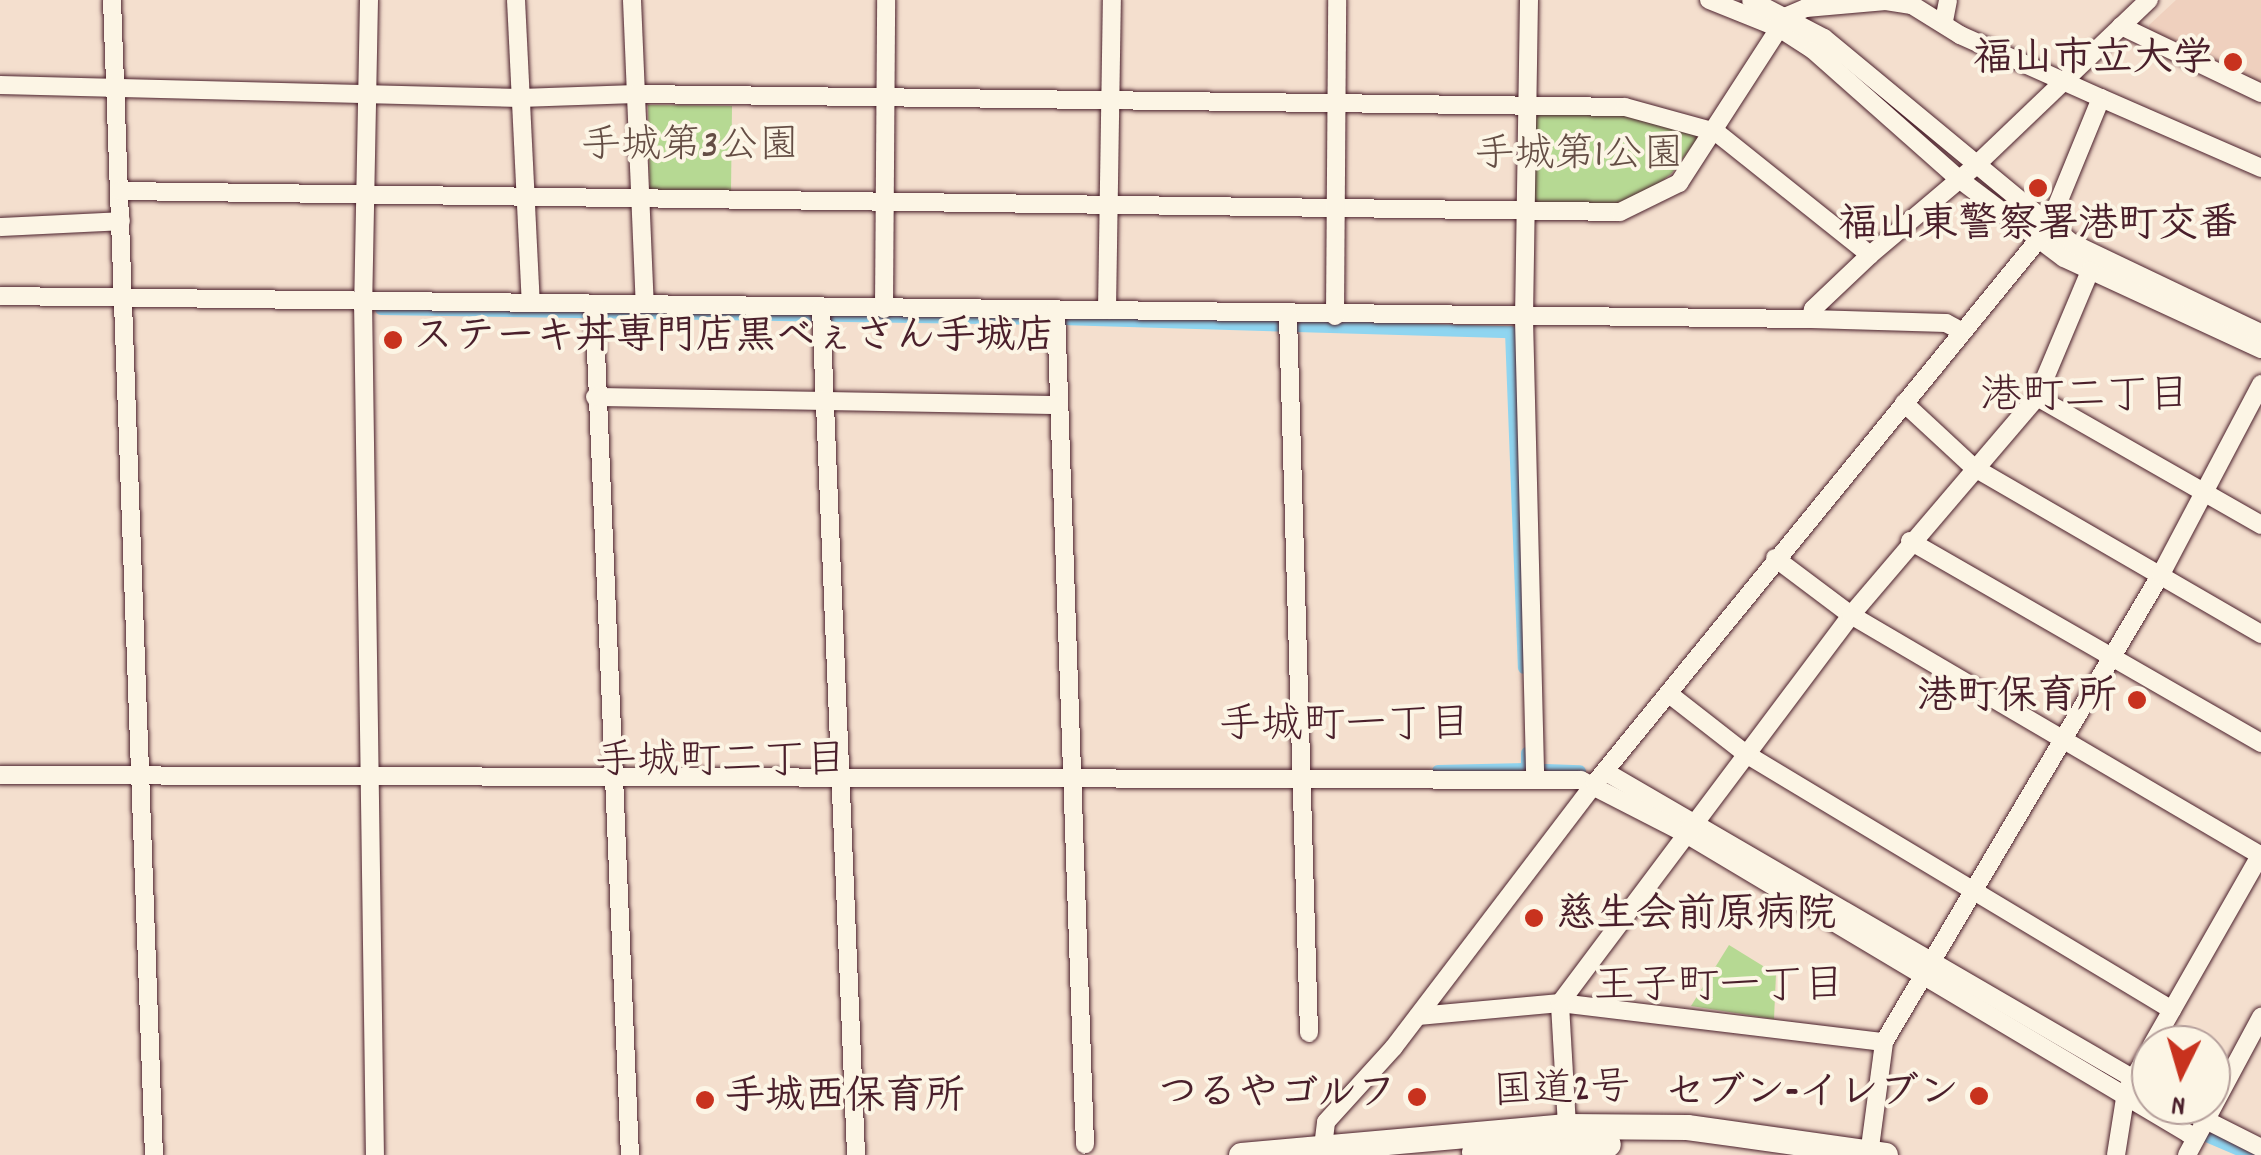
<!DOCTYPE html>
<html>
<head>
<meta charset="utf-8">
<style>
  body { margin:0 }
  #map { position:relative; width:2261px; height:1155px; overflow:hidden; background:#f4dfce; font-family:Dekko,"Klee One",sans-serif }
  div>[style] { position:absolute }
  .built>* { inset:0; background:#efd0be }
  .green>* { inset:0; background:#b6d993 }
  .canal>* { height:12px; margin:-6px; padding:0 6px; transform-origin:6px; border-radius:6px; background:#8fd5f0 }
  .roads { filter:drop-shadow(0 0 2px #4a1f2b) drop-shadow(0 0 2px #4a1f2b) }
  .minor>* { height:18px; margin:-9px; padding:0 9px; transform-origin:9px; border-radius:9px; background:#fcf5e5 }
  .highway>* { height:25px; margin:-12.5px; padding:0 12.5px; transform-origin:12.5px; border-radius:12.5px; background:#fcf5e5 }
  .dots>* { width:28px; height:28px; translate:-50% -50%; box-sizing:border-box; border:5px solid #fcf5e5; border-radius:50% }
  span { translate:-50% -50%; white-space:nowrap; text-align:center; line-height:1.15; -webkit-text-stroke:8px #fcf5e5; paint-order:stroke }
  .poi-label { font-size:40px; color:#4a1f2b; font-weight:700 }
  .right { translate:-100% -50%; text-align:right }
  .left { translate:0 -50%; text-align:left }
  .park-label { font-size:40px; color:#654e45 }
  .street-label { font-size:40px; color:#4a1f2b }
  .neighbourhood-label { font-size:42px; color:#4a1f2b }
  .north { position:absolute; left:2131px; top:1025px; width:100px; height:100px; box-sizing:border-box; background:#fcf5e5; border:2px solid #b59f9b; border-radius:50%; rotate:185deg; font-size:28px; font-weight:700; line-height:40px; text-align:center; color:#4a1f2b }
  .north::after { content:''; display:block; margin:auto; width:35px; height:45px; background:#c8321e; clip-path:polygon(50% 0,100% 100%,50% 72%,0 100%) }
</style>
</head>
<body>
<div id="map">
  <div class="built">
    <i style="clip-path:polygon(2176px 0,2261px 0,2261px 87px,2151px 38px,2149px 25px)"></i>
  </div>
  <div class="green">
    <i style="clip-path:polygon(648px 105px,732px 106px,731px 192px,650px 191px)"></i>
    <i style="clip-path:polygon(1535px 114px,1645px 116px,1700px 135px,1672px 173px,1643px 196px,1614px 204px,1534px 202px)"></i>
    <i style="clip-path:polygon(1729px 945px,1776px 974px,1774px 1019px,1691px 1006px)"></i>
  </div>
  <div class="canal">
    <i style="left:381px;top:309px;width:667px;rotate:0.86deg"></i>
    <i style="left:1061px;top:319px;width:450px;rotate:1.7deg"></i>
    <i style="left:1511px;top:332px;width:336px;rotate:87.8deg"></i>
    <i style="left:1545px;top:770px;width:35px;rotate:2deg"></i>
    <i style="left:1438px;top:771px;width:89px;rotate:-1.3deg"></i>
    <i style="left:1527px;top:769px;width:16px;rotate:-90deg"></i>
    <i style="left:1607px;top:783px;width:27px;rotate:28deg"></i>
    <i style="left:2123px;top:1083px;width:33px;rotate:31deg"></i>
    <i style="left:2159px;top:1105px;width:54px;rotate:33.7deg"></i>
    <i style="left:2204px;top:1135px;width:51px;rotate:23.1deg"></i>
  </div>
  <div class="roads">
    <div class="minor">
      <i style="left:112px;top:0;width:1156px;rotate:87.92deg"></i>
      <i style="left:369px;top:0;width:299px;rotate:91.1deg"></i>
      <i style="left:363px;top:299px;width:856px;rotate:89.2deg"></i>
      <i style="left:516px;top:0;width:303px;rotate:87.2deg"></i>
      <i style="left:632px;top:0;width:304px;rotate:87.6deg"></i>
      <i style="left:1529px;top:0;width:319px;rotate:90.9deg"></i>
      <i style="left:1524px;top:319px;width:460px;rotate:88.6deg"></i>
      <i style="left:1709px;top:0;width:75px;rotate:21.8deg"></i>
      <i style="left:1779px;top:28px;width:40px;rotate:32.9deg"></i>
      <i style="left:1813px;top:50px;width:195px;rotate:41.5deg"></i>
      <i style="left:1959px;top:179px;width:131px;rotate:37deg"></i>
      <i style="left:2064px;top:258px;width:217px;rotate:24.8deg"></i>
      <i style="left:1751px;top:0;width:82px;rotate:27.5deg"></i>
      <i style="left:1824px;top:38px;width:322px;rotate:39.6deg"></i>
      <i style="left:2072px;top:243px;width:209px;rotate:25.5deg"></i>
      <i style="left:1944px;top:21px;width:21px;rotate:-79deg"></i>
      <i style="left:2121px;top:26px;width:155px;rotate:25.6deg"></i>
      <i style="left:0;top:85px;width:520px;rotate:1.43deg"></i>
      <i style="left:520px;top:98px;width:116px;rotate:-2deg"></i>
      <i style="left:636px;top:94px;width:989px;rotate:0.75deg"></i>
      <i style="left:1625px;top:107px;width:94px;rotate:15.4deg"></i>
      <i style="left:1716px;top:132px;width:197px;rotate:38.6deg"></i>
      <i style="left:2101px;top:98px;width:175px;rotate:23.6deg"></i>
      <i style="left:120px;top:191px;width:1500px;rotate:0.8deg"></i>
      <i style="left:1620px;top:212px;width:66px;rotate:-26.2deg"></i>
      <i style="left:1679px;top:183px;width:199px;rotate:-57.1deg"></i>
      <i style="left:1787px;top:16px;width:21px;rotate:-23deg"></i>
      <i style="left:1806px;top:8px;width:80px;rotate:-5deg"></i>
      <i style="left:1886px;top:1px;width:26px;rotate:9deg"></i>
      <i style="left:1912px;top:5px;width:57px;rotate:32deg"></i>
      <i style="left:1960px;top:35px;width:154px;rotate:24.1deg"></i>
      <i style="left:2101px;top:98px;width:139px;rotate:112.3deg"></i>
      <i style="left:0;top:227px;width:121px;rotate:-2.8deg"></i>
      <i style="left:0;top:296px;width:1811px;rotate:0.73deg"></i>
      <i style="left:1811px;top:319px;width:135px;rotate:1.7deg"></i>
      <i style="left:1946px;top:323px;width:19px;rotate:28deg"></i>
      <i style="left:594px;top:304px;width:852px;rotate:87.58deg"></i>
      <i style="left:821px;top:308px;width:848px;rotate:87.63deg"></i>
      <i style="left:884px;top:309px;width:309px;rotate:-89.6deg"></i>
      <i style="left:1056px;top:310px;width:835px;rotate:88.01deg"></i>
      <i style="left:1107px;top:310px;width:310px;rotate:-89.1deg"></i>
      <i style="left:1288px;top:316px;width:717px;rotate:88.32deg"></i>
      <i style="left:1335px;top:316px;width:316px;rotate:-89.6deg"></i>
      <i style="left:1811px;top:319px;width:10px;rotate:-79deg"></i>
      <i style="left:1813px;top:309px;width:79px;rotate:-43.5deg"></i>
      <i style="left:1870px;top:255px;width:136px;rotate:-40.2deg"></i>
      <i style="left:1974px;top:167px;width:242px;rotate:-43.7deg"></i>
      <i style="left:595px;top:397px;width:462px;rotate:1deg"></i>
      <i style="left:2037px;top:397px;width:258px;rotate:29.7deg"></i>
      <i style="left:1904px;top:403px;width:94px;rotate:42.8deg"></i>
      <i style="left:1973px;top:467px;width:333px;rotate:30.1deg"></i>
      <i style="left:1910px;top:541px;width:405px;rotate:29.9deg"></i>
      <i style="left:1775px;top:558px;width:95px;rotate:36.9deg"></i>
      <i style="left:1851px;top:615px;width:476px;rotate:30.4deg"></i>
      <i style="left:1669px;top:694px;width:98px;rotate:37.9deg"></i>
      <i style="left:1746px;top:754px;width:497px;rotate:31deg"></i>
      <i style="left:1606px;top:772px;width:630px;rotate:30.18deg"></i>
      <i style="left:0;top:775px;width:1581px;rotate:0.18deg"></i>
      <i style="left:1581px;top:780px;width:118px;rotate:27.2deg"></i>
      <i style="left:1686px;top:834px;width:592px;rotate:30.81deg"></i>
      <i style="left:1418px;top:1016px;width:143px;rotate:-5.2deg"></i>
      <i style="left:1560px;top:1003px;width:326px;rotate:6.9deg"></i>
      <i style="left:2152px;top:1045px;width:220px;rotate:-60.3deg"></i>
      <i style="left:2176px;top:1105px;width:95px;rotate:26.8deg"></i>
      <i style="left:1567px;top:1126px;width:123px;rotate:-93.3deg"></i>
      <i style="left:1560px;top:1003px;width:485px;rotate:-53.1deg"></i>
      <i style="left:1851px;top:615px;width:287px;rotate:-49.5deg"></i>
      <i style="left:2037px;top:397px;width:137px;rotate:-67.2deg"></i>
      <i style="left:1322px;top:1155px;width:33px;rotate:-83deg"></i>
      <i style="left:1326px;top:1122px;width:101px;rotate:-47.8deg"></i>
      <i style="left:1394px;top:1047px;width:332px;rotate:-52.7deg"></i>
      <i style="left:1595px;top:783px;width:701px;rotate:-50.79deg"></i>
      <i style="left:1869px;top:1155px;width:114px;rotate:-82.4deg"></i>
      <i style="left:1884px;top:1042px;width:544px;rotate:-59.38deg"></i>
      <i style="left:2161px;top:574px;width:215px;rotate:-62.2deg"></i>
      <i style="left:2116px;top:1155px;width:64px;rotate:-81deg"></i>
      <i style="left:2126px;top:1092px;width:51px;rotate:-60.4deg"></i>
      <i style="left:2187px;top:1155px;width:157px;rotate:-61.8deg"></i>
    </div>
    <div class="highway">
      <i style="left:1474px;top:1152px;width:134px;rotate:-3.4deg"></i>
      <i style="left:1241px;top:1155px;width:327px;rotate:-5.1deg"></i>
      <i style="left:1567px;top:1126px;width:120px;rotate:0.5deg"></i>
      <i style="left:1687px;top:1127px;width:200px;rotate:8deg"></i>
    </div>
  </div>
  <div class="dots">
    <i style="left:2233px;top:62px;background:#c8321e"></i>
    <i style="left:2038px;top:188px;background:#c8321e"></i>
    <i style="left:393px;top:340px;background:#c8321e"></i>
    <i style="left:2137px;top:700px;background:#c8321e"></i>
    <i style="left:1534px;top:918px;background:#c8321e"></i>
    <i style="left:1979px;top:1096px;background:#c8321e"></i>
    <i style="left:1417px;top:1097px;background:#c8321e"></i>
    <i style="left:705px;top:1100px;background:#c8321e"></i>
  </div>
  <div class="poi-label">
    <span class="right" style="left:2213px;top:62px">福山市立大学</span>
    <span style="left:2038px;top:228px">福山東警察署港町交番</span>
    <span class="left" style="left:413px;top:340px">ステーキ丼専門店黒べぇさん手城店</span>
    <span class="right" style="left:2117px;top:700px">港町保育所</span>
    <span class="left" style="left:1556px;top:918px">慈生会前原病院</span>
    <span class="right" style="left:1959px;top:1096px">セブン-イレブン</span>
    <span class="right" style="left:1397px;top:1097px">つるやゴルフ</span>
    <span class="left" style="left:725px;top:1100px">手城西保育所</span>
  </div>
  <div class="park-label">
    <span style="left:690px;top:149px">手城第3公園</span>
    <span style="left:1579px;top:158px">手城第1公園</span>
  </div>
  <div class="street-label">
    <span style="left:1562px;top:1093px;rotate:-2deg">国道2号</span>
  </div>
  <div class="neighbourhood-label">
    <span style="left:2085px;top:399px">港町二丁目</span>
    <span style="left:1345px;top:728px">手城町一丁目</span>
    <span style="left:721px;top:764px">手城町二丁目</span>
    <span style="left:1719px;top:989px">王子町一丁目</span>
  </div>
  <div class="north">N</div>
</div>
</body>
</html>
